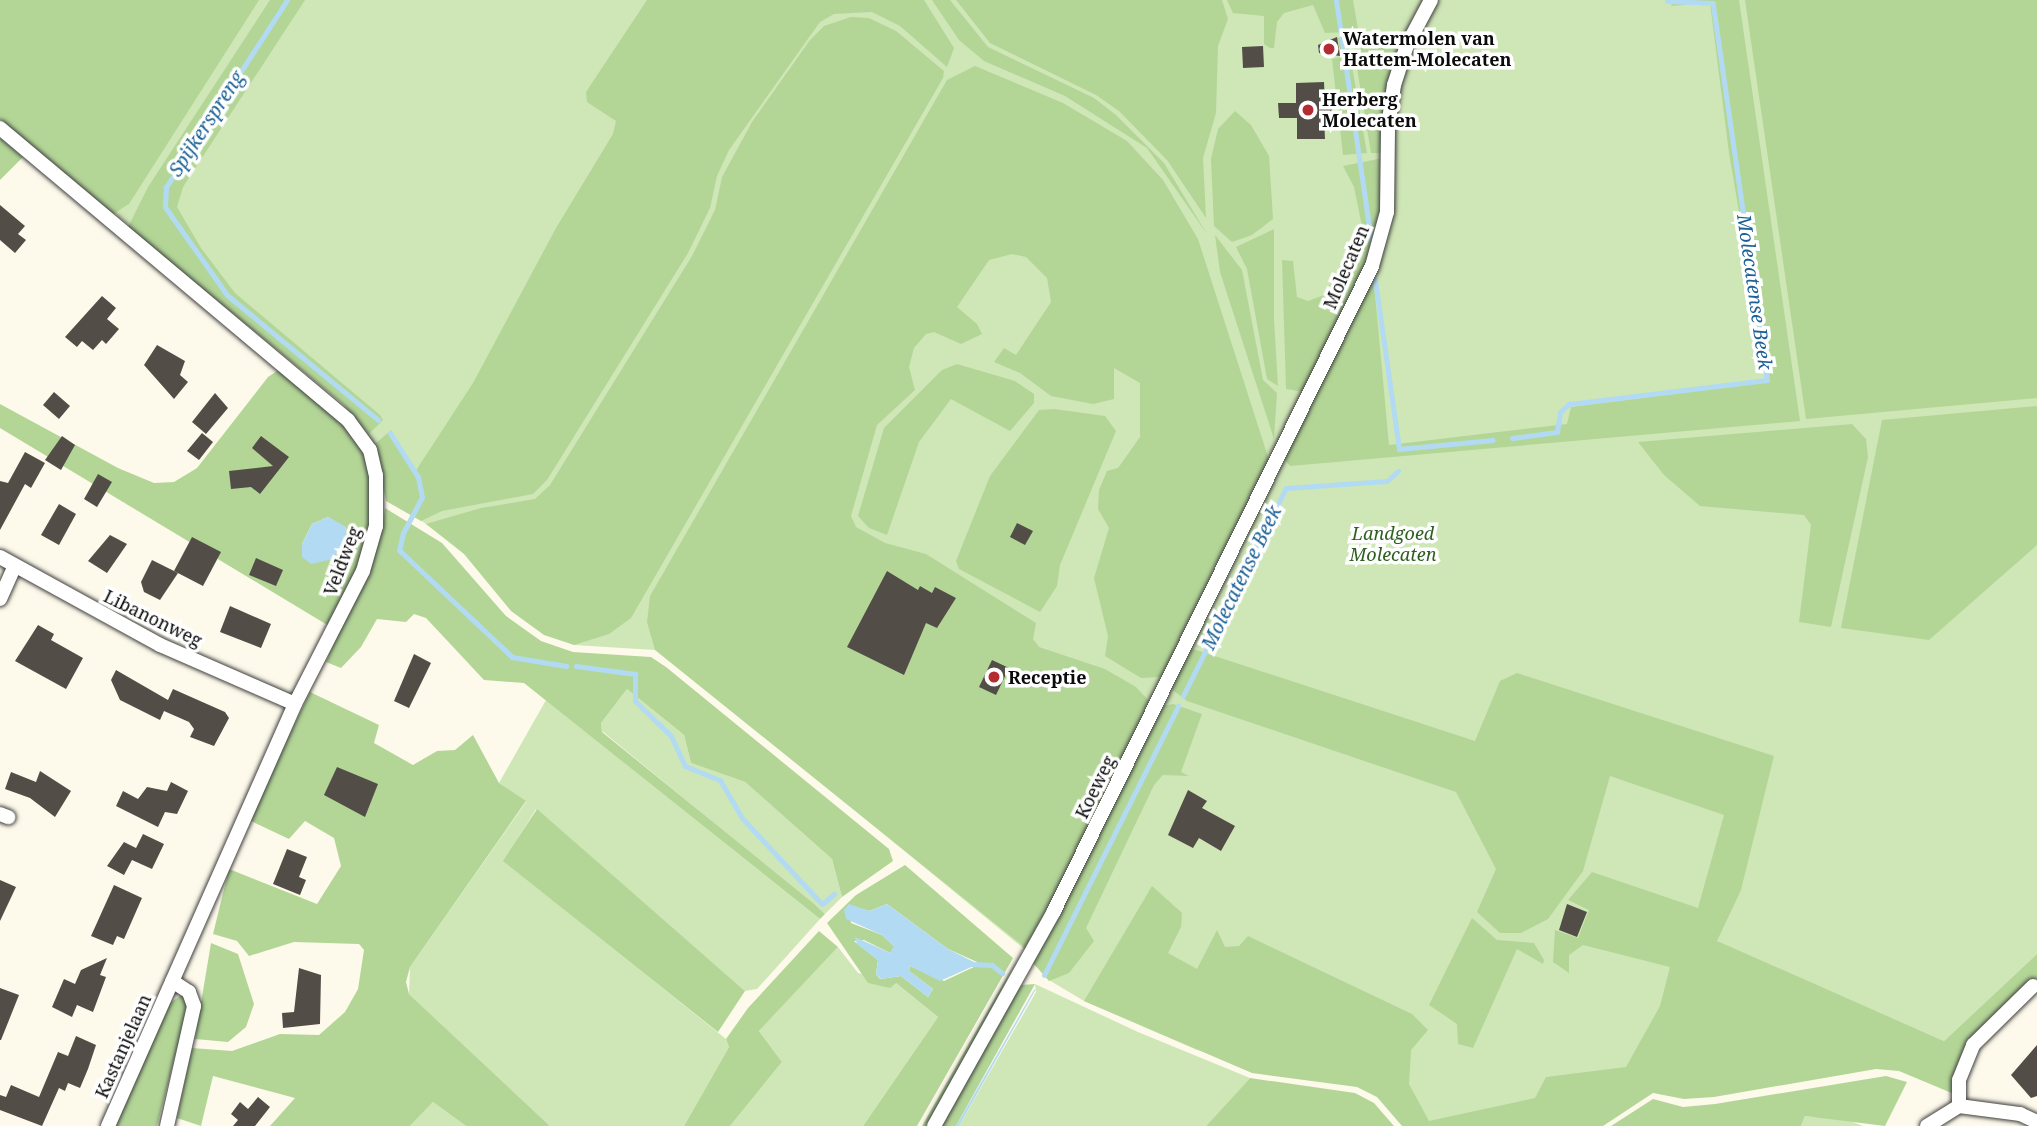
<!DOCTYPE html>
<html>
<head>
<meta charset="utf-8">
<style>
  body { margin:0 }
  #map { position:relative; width:2037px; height:1126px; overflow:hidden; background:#fefaeb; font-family:"Noto Serif",serif }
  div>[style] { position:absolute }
  .green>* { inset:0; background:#cfe6b7 }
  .forest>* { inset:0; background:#b3d697 }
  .water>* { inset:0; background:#b2dbf3 }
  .stream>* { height:5px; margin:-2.5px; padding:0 2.5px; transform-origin:2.5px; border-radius:2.5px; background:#b2dbf3 }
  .building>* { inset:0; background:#534d48 }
  .roads { filter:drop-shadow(0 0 2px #3e3e3e) drop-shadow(0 0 2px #3e3e3e) }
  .street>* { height:14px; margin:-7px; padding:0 7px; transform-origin:7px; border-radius:7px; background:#fff }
  .dots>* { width:19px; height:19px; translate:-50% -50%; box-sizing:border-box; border:4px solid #fff; border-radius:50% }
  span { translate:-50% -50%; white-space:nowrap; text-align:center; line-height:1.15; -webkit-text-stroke:7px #fff; paint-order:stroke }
  .poi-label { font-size:18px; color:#0b0b0b; font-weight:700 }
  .left { translate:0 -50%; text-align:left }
  .street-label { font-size:18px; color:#0b0b0b }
  .park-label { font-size:18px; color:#2d5f1f; font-style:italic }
  .water-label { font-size:19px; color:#1b6196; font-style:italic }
</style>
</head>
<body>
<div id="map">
  <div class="green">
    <i style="clip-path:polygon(0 0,2037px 0,2037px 954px,1944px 1041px,1756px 959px,1624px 1105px,1403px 1126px,1377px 1096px,1357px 1086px,1197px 1050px,1084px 1001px,1049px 980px,1023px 948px,670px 659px,655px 650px,574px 645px,445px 537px,407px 511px,385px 485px,375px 446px,344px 405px,0 117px)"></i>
    <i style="clip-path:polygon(627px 689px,684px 735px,691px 763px,745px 782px,832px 859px,842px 897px,825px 914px,602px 731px,601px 723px)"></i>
    <i style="clip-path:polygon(546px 700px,820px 919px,757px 989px,745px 991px,536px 809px,504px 861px,726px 1039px,729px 1047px,684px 1126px,550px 1126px,409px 994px,410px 967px,526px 802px,499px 783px)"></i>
    <i style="clip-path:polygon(838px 947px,858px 973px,896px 983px,938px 1017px,863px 1126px,730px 1126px,782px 1062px,759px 1031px)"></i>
    <i style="clip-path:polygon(1035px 984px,1138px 1032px,1250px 1078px,1206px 1126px,959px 1126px,1036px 992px)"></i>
    <i style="clip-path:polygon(433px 1102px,466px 1126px,410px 1126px)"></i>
    <i style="clip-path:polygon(1805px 1116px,1842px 1118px,1863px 1126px,1801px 1126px)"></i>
  </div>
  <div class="forest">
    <i style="clip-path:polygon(0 0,259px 0,129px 204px,113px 214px,0 119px)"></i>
    <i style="clip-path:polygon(270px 0,305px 0,183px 187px,177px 207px,201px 248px,235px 293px,380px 415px,383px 420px,369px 434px,344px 405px,128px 227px,148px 187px)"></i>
    <i style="clip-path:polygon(647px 0,924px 0,954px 48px,947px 67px,900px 26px,872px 12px,834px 14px,820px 22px,729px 150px,717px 176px,710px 208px,688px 253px,547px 480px,533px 494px,442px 511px,421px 521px,386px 501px,374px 445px,391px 430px,415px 472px,473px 383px,556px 228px,613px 134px,616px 121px,587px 102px,586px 92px)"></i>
    <i style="clip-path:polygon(932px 0,950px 0,988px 47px,1094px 98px,1116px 115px,1164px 163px,1207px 234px,1147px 148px,1065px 96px,984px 61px,959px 40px)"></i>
    <i style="clip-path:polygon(956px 0,1222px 0,1228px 19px,1218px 46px,1216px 113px,1203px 158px,1206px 218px,1167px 160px,1119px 111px,1096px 95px,990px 43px)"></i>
    <i style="clip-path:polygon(1227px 0,1353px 0,1358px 29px,1402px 45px,1383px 153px,1371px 153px,1351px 32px,1325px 33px,1313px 5px,1284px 13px,1277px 22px,1274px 48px,1270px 48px,1264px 44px,1264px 16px,1233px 13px)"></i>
    <i style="clip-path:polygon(1674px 0,1739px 0,1800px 421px,1290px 466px,1284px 459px,1373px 272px,1389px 445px,1567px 424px,1571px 407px,1768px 382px,1729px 153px,1710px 3px,1671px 6px)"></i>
    <i style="clip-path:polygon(1745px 0,2037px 0,2037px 398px,1806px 419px)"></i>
    <i style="clip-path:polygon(851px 17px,869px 18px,896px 31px,944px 71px,943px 78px,631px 618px,609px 634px,574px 645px,544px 635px,511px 611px,464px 554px,426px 524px,481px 508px,535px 499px,550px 485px,692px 256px,715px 210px,722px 177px,752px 122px,810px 40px,824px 26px)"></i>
    <i style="clip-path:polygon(1347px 37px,1367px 153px,1343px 155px,1332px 59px,1341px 57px,1338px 38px)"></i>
    <i style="clip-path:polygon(975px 66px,1063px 103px,1127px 141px,1163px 180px,1198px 239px,1270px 463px,1168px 671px,1160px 677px,1141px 678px,1105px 656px,1108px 636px,1094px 578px,1109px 528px,1098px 509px,1099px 490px,1107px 471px,1118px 468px,1140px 437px,1140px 383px,1114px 368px,1114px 399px,1093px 404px,1051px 396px,1020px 373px,994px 362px,1004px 348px,1016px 355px,1051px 302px,1047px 278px,1026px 257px,1012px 254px,989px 260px,957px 307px,977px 324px,982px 334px,961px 344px,934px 332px,926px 334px,914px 348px,909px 367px,915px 390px,877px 425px,851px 516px,856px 527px,885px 543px,926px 554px,1036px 623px,1033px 639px,1039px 647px,1105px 669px,1136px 687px,1149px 701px,1150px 710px,1028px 950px,655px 650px,647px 622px,650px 596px,947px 80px)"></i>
    <i style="clip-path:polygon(1235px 111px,1251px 125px,1269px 156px,1273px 219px,1252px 235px,1232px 242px,1214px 226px,1211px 159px,1218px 129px)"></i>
    <i style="clip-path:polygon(0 138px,23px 157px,0 180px)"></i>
    <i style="clip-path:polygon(1383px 158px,1383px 204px,1368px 263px,1305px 392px,1286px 389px,1282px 260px,1293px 261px,1297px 297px,1308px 301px,1324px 295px,1349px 250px,1365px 241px,1354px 187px,1343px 166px)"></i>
    <i style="clip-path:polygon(1274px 229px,1274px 320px,1278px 386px,1267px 379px,1247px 269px,1236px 247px)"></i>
    <i style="clip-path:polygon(1215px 235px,1242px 270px,1263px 380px,1277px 393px,1274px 439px,1220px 272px)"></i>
    <i style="clip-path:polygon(957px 364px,1015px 381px,1034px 394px,1034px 403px,1010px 431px,951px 399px,919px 442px,887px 535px,869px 528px,858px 516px,884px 428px,942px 370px)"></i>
    <i style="clip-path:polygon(evenodd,280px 369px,343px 425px,365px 454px,371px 475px,369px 524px,358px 567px,329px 626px,0 428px,0 404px,118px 468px,154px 483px,174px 482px,197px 468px,268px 377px,280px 369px,328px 517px,346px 528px,338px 554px,302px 544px,312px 524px,328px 517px)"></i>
    <i style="clip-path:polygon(2037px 406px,2037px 545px,1929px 640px,1841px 628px,1882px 420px)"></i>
    <i style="clip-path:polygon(1054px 409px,1105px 416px,1116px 431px,1060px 565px,1057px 586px,1040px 612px,959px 569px,956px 561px,990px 476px,1039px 410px)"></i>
    <i style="clip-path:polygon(1852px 424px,1866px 439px,1868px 457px,1831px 627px,1799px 622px,1811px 525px,1804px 515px,1700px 506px,1664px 475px,1638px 442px)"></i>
    <i style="clip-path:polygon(385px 508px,442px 543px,506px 616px,541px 641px,573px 652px,651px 657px,666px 667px,889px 849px,893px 861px,842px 897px,832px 859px,745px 782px,691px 763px,684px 735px,627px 689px,601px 723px,602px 732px,813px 903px,825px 914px,820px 919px,524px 683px,484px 680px,426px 618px,414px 614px,406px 622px,377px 619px,361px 647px,341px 668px,326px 662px,382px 530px)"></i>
    <i style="clip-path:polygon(1190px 648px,1475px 741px,1500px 681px,1517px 673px,1774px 756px,1741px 890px,1717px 941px,1944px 1041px,2037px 954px,2037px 978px,1993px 1015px,1970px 1042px,1960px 1058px,1954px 1094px,1899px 1071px,1876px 1069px,1714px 1097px,1684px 1099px,1653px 1093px,1603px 1126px,1402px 1126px,1377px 1097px,1357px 1087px,1252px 1073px,1084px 1001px,1152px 886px,1182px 913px,1181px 927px,1168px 953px,1197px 969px,1217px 930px,1225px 947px,1239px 946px,1248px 936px,1412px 1014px,1428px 1030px,1411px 1050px,1409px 1084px,1429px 1121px,1535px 1098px,1546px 1077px,1626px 1067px,1660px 1006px,1670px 967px,1583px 945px,1569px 955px,1569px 973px,1553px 962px,1555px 930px,1578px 938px,1589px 910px,1568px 900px,1592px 872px,1698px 908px,1724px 815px,1610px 776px,1583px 871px,1548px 919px,1521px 933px,1500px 933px,1477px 912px,1496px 869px,1456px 792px,1187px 701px,1170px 688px)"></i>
    <i style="clip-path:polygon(310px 692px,379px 725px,374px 743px,413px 765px,437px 751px,455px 750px,473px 735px,499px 783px,526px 801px,410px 967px,406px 982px,409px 994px,550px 1126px,466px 1126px,433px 1102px,410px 1126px,270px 1126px,295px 1098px,213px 1076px,201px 1126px,177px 1118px,192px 1048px,232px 1051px,280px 1034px,319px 1035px,345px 1012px,358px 989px,364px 950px,359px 944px,294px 942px,249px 956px,237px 941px,213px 934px,229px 869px,317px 904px,341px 866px,334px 838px,305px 821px,289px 839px,249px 820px)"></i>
    <i style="clip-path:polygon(1173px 704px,1202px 714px,1181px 772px,1189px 776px,1163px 775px,1154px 785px,1086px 928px,1094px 941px,1069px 973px,1049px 981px,1033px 963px,1162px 706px)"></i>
    <i style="clip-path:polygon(537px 809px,745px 991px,718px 1032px,503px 861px)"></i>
    <i style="clip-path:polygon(evenodd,905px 865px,1013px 958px,917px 1126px,863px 1126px,938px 1017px,896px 983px,890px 988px,868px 983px,827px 923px,856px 895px,905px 865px,887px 904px,948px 949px,977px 962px,976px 966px,944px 981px,910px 966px,909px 971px,933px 989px,928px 997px,901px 976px,880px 979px,876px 974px,878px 960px,854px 941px,864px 940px,890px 953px,895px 947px,882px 935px,851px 923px,849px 905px,869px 911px,887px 904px)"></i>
    <i style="clip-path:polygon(1472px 918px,1497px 940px,1534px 943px,1544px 960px,1543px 964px,1517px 949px,1473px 1048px,1458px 1044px,1457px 1024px,1429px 1005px)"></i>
    <i style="clip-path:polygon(819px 931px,838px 947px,759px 1031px,782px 1062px,730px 1126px,684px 1126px,729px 1047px,726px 1039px,748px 1008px)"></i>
    <i style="clip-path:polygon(211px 943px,238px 954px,254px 1004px,246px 1027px,228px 1042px,195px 1039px)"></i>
    <i style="clip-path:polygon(1017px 959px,979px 1034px,927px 1126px,922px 1126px)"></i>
    <i style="clip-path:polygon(1035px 984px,956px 1126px,941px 1126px,1021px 985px)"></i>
    <i style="clip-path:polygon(180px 996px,186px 997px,188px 1006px,157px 1126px,116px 1126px,170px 1003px)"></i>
    <i style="clip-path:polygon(1886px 1076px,1907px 1082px,1885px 1126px,1805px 1116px,1801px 1126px,1611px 1126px,1653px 1099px,1683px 1107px,1715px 1104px)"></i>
    <i style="clip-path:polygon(1250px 1078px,1355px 1093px,1374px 1103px,1394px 1126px,1206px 1126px)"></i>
  </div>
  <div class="water">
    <i style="clip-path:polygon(328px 517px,346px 527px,345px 538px,333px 559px,311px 564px,302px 557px,302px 544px,312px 524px)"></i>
    <i style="clip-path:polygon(849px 904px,869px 911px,887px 904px,948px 949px,978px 964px,940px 981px,910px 966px,909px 971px,933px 989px,928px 997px,901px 976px,881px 979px,876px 974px,878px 960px,857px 944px,855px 937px,890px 953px,894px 946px,882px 935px,846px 919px,844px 910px)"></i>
    <i style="clip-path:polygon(1036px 989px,959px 1126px,956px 1126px,1034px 990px)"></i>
  </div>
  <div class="stream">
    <i style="left:287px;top:0;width:223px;rotate:122.9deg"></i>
    <i style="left:166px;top:187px;width:20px;rotate:93deg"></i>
    <i style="left:165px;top:207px;width:108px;rotate:54.8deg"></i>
    <i style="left:227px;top:295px;width:196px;rotate:39.6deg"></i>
    <i style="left:1336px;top:0;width:249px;rotate:81.7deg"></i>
    <i style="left:1375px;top:280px;width:171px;rotate:81.9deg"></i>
    <i style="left:1399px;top:449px;width:94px;rotate:-5.5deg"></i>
    <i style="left:390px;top:433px;width:52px;rotate:57.5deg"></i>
    <i style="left:418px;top:477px;width:20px;rotate:79deg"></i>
    <i style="left:422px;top:497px;width:41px;rotate:117.8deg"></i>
    <i style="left:403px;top:533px;width:17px;rotate:103deg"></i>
    <i style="left:399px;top:550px;width:156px;rotate:43.4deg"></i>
    <i style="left:512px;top:657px;width:55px;rotate:9.5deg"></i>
    <i style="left:1512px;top:438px;width:45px;rotate:-7.6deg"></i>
    <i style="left:1557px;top:432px;width:20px;rotate:-81deg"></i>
    <i style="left:1560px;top:412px;width:12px;rotate:-42deg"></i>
    <i style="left:1569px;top:404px;width:199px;rotate:-6.9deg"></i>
    <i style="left:1767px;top:380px;width:381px;rotate:-98.2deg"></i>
    <i style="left:1713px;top:3px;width:46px;rotate:-177.5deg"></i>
    <i style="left:576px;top:666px;width:60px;rotate:7.7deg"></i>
    <i style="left:635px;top:674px;width:27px;rotate:90deg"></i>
    <i style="left:635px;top:701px;width:50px;rotate:44.2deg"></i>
    <i style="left:671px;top:736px;width:33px;rotate:65deg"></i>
    <i style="left:685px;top:766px;width:38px;rotate:22deg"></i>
    <i style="left:720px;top:780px;width:44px;rotate:59.9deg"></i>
    <i style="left:742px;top:818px;width:117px;rotate:47.1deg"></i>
    <i style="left:822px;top:904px;width:16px;rotate:-40deg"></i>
    <i style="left:1183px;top:696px;width:232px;rotate:-63.7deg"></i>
    <i style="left:1286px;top:488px;width:101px;rotate:-4deg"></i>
    <i style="left:1387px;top:481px;width:15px;rotate:-42deg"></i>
    <i style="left:972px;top:964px;width:20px;rotate:3deg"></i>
    <i style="left:992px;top:965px;width:13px;rotate:39deg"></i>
    <i style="left:1044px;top:975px;width:301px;rotate:-63.5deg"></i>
  </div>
  <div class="building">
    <i style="clip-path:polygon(1337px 37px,1340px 56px,1319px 53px,1318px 45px)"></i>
    <i style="clip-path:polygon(1263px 46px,1264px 67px,1243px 68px,1242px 47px)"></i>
    <i style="clip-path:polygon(1324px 82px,1325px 103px,1332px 102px,1332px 117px,1324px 117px,1325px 139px,1297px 139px,1297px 118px,1279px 118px,1278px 103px,1296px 103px,1296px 83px)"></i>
    <i style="clip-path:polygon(0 205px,25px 226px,18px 234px,26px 240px,15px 253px,0 240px)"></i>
    <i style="clip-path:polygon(102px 296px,116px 308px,107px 319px,119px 329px,106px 344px,102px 340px,93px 350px,82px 341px,77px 347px,65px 337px)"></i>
    <i style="clip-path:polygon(157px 345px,185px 361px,180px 375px,188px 382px,174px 399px,144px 365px)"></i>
    <i style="clip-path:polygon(54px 392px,70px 406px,59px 419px,43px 405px)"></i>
    <i style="clip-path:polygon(215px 393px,228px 408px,206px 434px,192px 422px)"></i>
    <i style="clip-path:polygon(202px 433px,213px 442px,199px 460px,187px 451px)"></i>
    <i style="clip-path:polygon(62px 436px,75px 445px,61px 470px,45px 460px)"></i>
    <i style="clip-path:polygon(261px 436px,289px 457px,260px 494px,251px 487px,231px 489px,229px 471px,273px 466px,252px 448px)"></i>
    <i style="clip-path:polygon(25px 452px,45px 463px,31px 488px,25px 484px,0 530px,0 481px,8px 483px)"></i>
    <i style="clip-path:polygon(98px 474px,112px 482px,97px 507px,84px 499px)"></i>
    <i style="clip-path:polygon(59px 504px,76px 514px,59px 545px,41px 535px)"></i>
    <i style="clip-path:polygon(1017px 523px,1033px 531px,1025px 545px,1010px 537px)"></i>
    <i style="clip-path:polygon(110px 535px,127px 544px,107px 573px,88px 561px)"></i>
    <i style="clip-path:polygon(192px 537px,221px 552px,203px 586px,174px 571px)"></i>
    <i style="clip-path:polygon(256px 558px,283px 570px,276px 586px,249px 575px)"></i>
    <i style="clip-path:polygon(152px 560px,178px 573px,160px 600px,144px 592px,141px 582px)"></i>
    <i style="clip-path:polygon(887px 571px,918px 590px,920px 586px,932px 593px,935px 587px,956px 598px,937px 628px,926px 623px,904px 675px,847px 647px)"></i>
    <i style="clip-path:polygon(230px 606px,271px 624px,261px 648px,220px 632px)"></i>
    <i style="clip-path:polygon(38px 625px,54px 634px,51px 640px,83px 658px,66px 689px,15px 661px)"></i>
    <i style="clip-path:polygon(414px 654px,431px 663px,409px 708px,394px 701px)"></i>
    <i style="clip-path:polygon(992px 660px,1009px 668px,996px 695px,979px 687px)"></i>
    <i style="clip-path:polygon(116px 670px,168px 700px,173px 689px,225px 712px,229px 718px,214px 746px,190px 737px,194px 729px,189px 722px,164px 711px,160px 720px,120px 700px,111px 680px)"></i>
    <i style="clip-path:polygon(337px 767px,378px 784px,365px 817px,324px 795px)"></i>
    <i style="clip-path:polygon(40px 771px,71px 791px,55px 817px,30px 798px,5px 789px,11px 772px,36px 782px)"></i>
    <i style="clip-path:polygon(171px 782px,188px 791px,177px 814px,165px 812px,158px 827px,116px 806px,123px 791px,138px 799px,147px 787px,167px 791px)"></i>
    <i style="clip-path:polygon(1188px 790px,1207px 801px,1202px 808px,1235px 826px,1221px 851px,1199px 838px,1193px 848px,1168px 835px)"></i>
    <i style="clip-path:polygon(143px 834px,164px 844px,152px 869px,132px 860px,124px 875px,107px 866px,124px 842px,136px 848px)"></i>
    <i style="clip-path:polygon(287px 849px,307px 857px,299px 877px,306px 880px,300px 895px,273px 884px)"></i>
    <i style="clip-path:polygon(0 880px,16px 887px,0 921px)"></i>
    <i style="clip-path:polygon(114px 885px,142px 898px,124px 939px,117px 936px,113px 945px,91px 936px)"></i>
    <i style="clip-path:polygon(1567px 904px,1587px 912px,1577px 937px,1559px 930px)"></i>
    <i style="clip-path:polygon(107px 958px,100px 975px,106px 977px,93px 1012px,77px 1005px,72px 1017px,52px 1007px,64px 979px,75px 984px,81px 970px)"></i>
    <i style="clip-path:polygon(299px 968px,321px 975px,320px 1024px,283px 1028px,282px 1013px,294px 1012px)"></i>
    <i style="clip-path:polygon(0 988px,19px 995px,1px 1040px,0 1040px)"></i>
    <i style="clip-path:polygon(76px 1036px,96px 1045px,88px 1069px,80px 1088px,68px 1083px,65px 1091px,59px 1088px,42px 1126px,0 1110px,0 1095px,6px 1097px,11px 1085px,39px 1097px,58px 1052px,68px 1056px)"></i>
    <i style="clip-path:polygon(2037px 1045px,2037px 1096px,2031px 1098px,2011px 1075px)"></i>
    <i style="clip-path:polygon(258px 1097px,270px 1107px,255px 1126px,233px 1126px,238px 1120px,231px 1114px,240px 1102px,248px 1109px)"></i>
  </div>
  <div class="roads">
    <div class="street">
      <i style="left:0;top:128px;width:454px;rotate:40deg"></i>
      <i style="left:348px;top:420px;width:37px;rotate:54deg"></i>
      <i style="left:370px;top:450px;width:26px;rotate:77deg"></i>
      <i style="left:376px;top:475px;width:51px;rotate:90deg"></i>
      <i style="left:376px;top:526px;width:47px;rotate:106.1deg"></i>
      <i style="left:363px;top:571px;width:149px;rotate:117.1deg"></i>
      <i style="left:295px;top:704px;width:462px;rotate:113.9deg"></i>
      <i style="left:0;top:557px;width:183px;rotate:28.8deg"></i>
      <i style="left:160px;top:645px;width:147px;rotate:23.6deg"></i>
      <i style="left:0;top:599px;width:36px;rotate:-66deg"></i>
      <i style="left:0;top:814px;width:9px;rotate:21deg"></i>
      <i style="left:1959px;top:1106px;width:26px;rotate:-90deg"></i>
      <i style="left:1959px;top:1080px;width:38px;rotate:-68deg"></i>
      <i style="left:1973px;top:1045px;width:84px;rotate:-44.5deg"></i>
      <i style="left:167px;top:1126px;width:123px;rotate:-77.3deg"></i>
      <i style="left:194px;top:1006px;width:15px;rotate:-110deg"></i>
      <i style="left:189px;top:992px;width:20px;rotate:-147deg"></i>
      <i style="left:934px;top:1126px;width:246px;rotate:-60.8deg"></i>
      <i style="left:1054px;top:911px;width:719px;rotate:-63.76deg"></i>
      <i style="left:1372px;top:266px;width:56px;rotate:-74.5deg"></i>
      <i style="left:1387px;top:212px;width:85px;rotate:-89.3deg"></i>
      <i style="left:1388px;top:127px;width:42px;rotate:-81.9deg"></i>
      <i style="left:1394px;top:85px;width:40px;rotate:-72deg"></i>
      <i style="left:1406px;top:47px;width:53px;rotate:-62deg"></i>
      <i style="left:1927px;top:1126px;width:38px;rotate:-32deg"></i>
      <i style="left:1959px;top:1106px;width:62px;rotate:7.5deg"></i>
      <i style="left:2020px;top:1114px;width:19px;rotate:25deg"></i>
    </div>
  </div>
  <div class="dots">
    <i style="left:1329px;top:49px;background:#b42b32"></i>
    <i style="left:1308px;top:110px;background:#b42b32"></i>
    <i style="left:994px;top:677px;background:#b42b32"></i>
  </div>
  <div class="poi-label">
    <span class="left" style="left:1343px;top:49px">Watermolen van<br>Hattem-Molecaten</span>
    <span class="left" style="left:1322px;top:110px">Herberg<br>Molecaten</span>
    <span class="left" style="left:1008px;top:677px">Receptie</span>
  </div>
  <div class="street-label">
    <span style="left:1346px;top:267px;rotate:-67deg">Molecaten</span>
    <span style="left:342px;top:561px;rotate:-69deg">Veldweg</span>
    <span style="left:153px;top:618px;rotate:26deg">Libanonweg</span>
    <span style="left:1095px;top:787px;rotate:-64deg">Koeweg</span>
    <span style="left:123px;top:1046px;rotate:-66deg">Kastanjelaan</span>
  </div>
  <div class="park-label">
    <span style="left:1393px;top:544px">Landgoed<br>Molecaten</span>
  </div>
  <div class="water-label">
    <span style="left:207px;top:124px;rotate:-57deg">Spijkerspreng</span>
    <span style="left:1754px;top:292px;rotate:82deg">Molecatense Beek</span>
    <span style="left:1242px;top:578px;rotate:-64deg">Molecatense Beek</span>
  </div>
</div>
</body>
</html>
